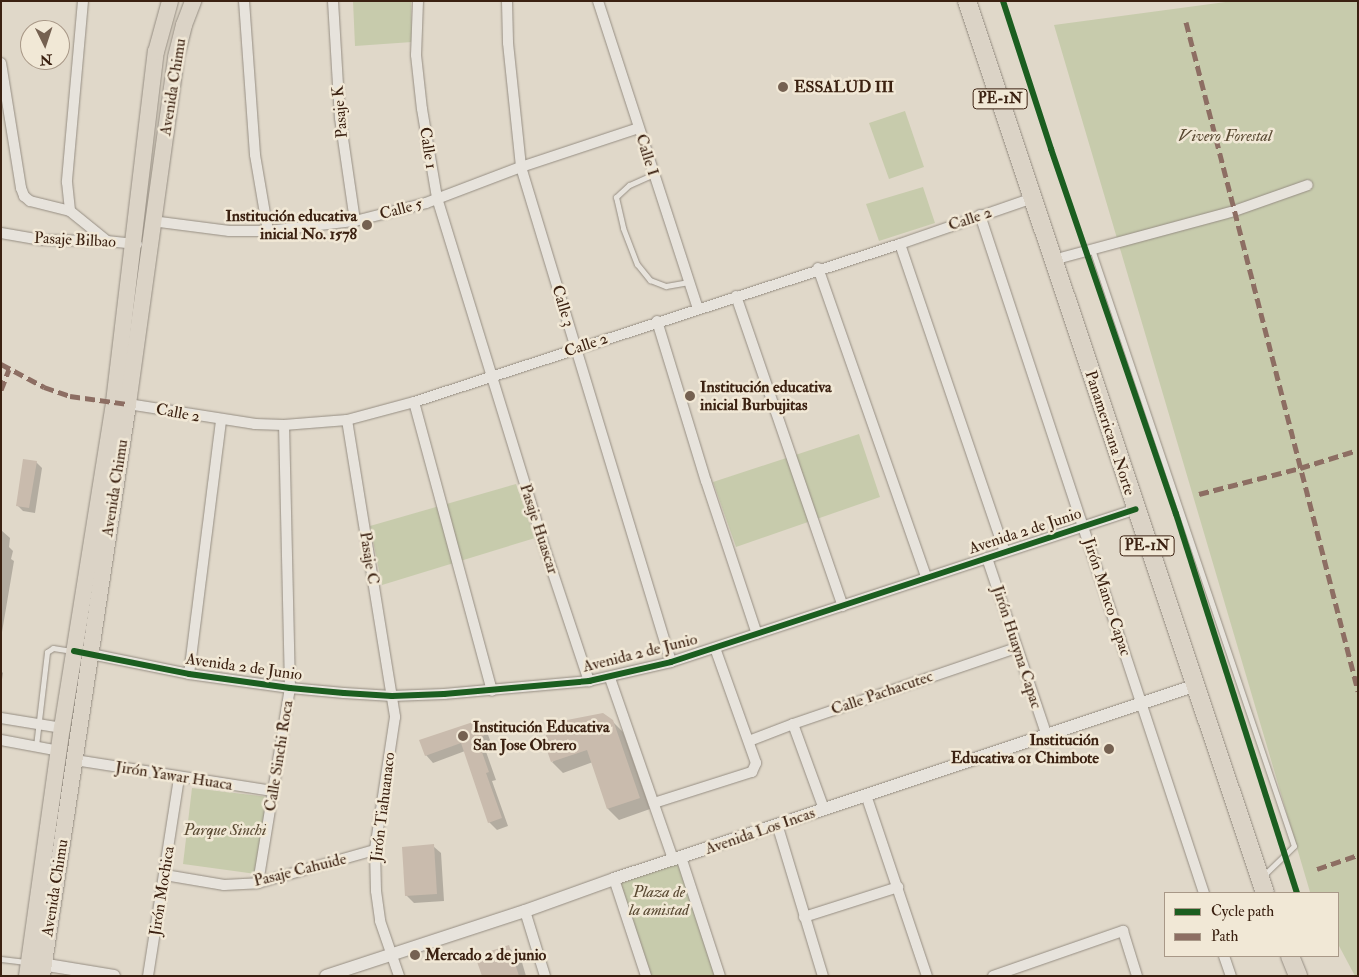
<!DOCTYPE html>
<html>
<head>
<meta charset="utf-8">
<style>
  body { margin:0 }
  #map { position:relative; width:1359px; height:977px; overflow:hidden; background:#e0d8c9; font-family:"IM FELL Double Pica",serif }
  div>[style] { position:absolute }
  .green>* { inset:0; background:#c7cbac }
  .shadow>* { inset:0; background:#0003 }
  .building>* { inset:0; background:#c9bbad }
  .roads { filter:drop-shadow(0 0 1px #968e83) drop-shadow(0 0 1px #968e83) }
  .service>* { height:5px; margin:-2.5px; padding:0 2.5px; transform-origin:2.5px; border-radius:2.5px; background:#e7e3dc }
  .minor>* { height:10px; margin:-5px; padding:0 5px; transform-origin:5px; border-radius:5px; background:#e7e3dc }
  .tertiary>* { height:12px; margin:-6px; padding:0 6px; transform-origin:6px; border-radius:6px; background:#e7e3dc }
  .primary>* { height:16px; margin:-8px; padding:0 8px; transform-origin:8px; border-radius:8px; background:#dbd3c6 }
  .trunk>* { height:18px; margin:-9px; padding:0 9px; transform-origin:9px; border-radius:9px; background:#dbd3c6 }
  .quiet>* { height:5px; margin-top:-2.5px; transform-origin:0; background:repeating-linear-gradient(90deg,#8d6e63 0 10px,transparent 0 15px) }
  .cycleway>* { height:6px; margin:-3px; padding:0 3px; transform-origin:3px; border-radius:3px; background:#1b5e20 }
  .dots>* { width:14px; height:14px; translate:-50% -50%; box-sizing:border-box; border:2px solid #f1e8d6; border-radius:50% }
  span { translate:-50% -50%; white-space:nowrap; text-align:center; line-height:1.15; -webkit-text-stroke:5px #f1e8d6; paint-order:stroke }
  .shield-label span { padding:1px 4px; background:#f1e8d6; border:1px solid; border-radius:4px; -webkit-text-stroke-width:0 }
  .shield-label { font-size:15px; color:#3b2111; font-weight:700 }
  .street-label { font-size:16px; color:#3b2111 }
  .poi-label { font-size:16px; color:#3b2111; font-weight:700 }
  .left { translate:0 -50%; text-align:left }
  .right { translate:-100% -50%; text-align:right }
  .park-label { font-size:16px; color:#594932; font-style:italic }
  .frame { position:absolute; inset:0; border:2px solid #3b2111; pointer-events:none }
  .legend { position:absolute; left:1164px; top:892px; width:175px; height:65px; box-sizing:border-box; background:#f1e8d6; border:1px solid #a89887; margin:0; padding:6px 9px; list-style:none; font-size:15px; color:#3b2111 }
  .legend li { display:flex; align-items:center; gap:10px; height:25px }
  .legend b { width:25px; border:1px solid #a89887 }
  .north { position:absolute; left:20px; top:20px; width:50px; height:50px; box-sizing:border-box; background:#f1e8d6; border:1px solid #a89887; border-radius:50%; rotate:176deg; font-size:14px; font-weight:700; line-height:20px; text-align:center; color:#3b2111 }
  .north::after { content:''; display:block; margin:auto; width:18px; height:22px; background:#756151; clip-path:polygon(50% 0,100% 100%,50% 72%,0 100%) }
</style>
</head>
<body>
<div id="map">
  <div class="green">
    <i style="clip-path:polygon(353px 1px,411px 1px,412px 42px,355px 46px)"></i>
    <i style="clip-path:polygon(1233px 1px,1358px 1px,1358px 976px,1355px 976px,1338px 944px,1338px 893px,1310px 892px,1054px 25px)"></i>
    <i style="clip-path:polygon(905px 111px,924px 167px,889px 179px,869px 123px)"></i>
    <i style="clip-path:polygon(923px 187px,935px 223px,879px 241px,866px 204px)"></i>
    <i style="clip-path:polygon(859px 434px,880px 497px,736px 547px,713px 482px)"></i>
    <i style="clip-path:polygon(516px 484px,535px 538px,382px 585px,370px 526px)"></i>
    <i style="clip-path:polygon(192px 788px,268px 797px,256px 874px,183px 864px)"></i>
    <i style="clip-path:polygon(681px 857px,720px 976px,647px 976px,614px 879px)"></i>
  </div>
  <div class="shadow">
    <i style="clip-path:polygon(36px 462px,42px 468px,35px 513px,23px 511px,17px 505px)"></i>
    <i style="clip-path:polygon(1px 530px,10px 538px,9px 547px,13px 551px,11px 559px,14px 561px,2px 632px)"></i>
    <i style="clip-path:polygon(1px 671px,3px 673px,1px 686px)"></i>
    <i style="clip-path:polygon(478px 721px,486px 729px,491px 743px,484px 746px,496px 780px,492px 781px,508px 826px,497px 830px,489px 822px,465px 751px,433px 763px,426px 755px)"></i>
    <i style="clip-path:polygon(612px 721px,623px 732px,650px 809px,619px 820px,608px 809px,593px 762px,563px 773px,552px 762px)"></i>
    <i style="clip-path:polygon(433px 846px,441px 853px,444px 901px,414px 903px,406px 895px)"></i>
    <i style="clip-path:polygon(508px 947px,521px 959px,526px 976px,483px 976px)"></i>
  </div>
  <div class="building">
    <i style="clip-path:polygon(23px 459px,37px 461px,29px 508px,16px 506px)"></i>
    <i style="clip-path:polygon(603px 713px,613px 720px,640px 798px,607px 809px,587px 750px,551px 762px,544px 742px,547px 732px,560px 728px,567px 720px)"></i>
    <i style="clip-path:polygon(479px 720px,484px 736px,477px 738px,489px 772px,486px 773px,502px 818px,488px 823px,461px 743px,425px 756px,419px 740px)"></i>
    <i style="clip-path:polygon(434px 844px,437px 894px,405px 896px,402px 847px)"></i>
    <i style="clip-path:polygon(509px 945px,519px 976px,482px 976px,475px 956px)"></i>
  </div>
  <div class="roads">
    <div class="service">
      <i style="left:654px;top:174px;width:27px;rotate:156deg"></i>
      <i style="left:629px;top:185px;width:18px;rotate:137deg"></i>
      <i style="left:616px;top:197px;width:32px;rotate:77deg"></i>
      <i style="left:623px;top:228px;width:39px;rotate:69deg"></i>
      <i style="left:637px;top:264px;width:21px;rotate:51deg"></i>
      <i style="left:650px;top:280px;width:17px;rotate:21deg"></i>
      <i style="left:666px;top:286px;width:23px;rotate:-10deg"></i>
      <i style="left:1092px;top:249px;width:630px;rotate:71.31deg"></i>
      <i style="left:1294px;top:846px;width:45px;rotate:135.9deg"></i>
      <i style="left:36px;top:746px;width:95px;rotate:-83.3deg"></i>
      <i style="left:47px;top:652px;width:7px;rotate:-34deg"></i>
      <i style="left:53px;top:648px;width:20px;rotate:9deg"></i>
      <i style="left:1px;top:959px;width:25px;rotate:7deg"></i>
    </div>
    <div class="minor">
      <i style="left:83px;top:1px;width:182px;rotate:95.1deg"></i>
      <i style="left:67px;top:182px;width:29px;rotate:84deg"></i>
      <i style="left:70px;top:211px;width:48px;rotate:39deg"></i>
      <i style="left:244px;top:1px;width:154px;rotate:85.9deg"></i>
      <i style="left:255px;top:155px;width:77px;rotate:80.3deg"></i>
      <i style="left:333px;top:1px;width:117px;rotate:86.6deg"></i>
      <i style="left:340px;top:118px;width:104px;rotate:81.7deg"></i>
      <i style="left:418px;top:1px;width:54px;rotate:92.1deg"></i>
      <i style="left:416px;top:55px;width:54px;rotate:83.7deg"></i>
      <i style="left:422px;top:109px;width:90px;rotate:80.4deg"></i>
      <i style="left:437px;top:198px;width:358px;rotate:72.9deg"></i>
      <i style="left:542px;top:540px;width:149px;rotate:71.6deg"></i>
      <i style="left:507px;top:1px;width:42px;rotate:88.6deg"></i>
      <i style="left:508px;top:43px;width:125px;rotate:84deg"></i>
      <i style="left:521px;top:167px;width:517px;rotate:73.14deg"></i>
      <i style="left:598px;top:1px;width:323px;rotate:72deg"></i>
      <i style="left:1px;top:63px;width:127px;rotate:80.9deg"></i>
      <i style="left:21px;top:188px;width:9px;rotate:69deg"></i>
      <i style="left:24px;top:196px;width:8px;rotate:40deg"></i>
      <i style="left:30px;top:201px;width:41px;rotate:14deg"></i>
      <i style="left:980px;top:215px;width:714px;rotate:71.72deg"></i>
      <i style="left:152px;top:221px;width:78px;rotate:7.4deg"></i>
      <i style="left:229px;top:231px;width:39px"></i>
      <i style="left:268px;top:231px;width:88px;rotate:-6.6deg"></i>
      <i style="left:355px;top:221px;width:73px;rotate:-14.2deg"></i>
      <i style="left:426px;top:203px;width:102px;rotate:-20.8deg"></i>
      <i style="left:521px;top:167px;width:124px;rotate:-18.3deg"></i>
      <i style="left:1px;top:233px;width:41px;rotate:9.9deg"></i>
      <i style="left:41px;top:240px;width:66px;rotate:0.9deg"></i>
      <i style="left:107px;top:241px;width:30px;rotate:6deg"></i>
      <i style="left:900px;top:244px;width:325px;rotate:71.2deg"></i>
      <i style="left:1053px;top:260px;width:188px;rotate:-15.1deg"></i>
      <i style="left:1234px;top:211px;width:78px;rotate:-19.4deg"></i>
      <i style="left:818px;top:268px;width:327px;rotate:70.7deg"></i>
      <i style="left:736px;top:296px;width:328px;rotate:71deg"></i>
      <i style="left:657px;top:321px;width:167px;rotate:73deg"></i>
      <i style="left:706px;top:481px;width:161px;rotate:71.6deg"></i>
      <i style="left:414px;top:402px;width:299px;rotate:74.9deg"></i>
      <i style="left:128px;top:404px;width:129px;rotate:8.9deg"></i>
      <i style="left:255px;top:424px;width:29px;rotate:2deg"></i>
      <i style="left:284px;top:425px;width:63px;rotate:-4.5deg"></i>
      <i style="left:347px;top:420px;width:69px;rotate:-15deg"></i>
      <i style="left:414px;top:402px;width:511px;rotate:-18.01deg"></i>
      <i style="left:900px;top:244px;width:141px;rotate:-19.1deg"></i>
      <i style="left:347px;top:420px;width:301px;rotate:80.8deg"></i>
      <i style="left:395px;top:717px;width:134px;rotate:98.6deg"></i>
      <i style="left:375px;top:850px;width:41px;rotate:88.6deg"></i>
      <i style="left:376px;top:891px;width:30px;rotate:82deg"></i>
      <i style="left:380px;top:921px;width:58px;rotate:70.9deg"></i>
      <i style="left:987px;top:558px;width:188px;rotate:71.4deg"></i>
      <i style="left:86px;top:653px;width:105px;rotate:11.5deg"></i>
      <i style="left:189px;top:674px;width:102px;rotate:7.9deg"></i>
      <i style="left:290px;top:688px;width:54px;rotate:5.3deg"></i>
      <i style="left:344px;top:693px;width:48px;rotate:3.6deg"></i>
      <i style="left:392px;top:696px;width:52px;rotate:-2.2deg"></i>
      <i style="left:444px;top:694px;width:146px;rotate:-5.1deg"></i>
      <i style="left:589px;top:681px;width:84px;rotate:-13deg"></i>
      <i style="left:671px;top:662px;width:489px;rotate:-18.2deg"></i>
      <i style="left:189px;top:674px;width:256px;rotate:-82.8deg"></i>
      <i style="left:610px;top:678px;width:192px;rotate:70.8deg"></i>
      <i style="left:1px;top:718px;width:62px;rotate:9.3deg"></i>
      <i style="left:793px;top:724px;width:90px;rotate:70deg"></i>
      <i style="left:1px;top:740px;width:59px;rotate:10.7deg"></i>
      <i style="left:749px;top:741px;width:47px;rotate:-21.1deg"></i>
      <i style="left:793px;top:724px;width:236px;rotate:-18.8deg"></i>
      <i style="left:75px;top:760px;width:200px;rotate:8.9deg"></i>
      <i style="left:866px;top:795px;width:191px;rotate:71.4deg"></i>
      <i style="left:654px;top:803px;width:103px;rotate:-17.6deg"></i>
      <i style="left:752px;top:772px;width:10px;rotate:-66deg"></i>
      <i style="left:756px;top:763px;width:122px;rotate:-109.6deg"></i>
      <i style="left:777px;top:824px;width:159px;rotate:73.2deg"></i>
      <i style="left:681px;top:857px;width:125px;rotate:71.9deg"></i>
      <i style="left:165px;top:875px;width:60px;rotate:9.6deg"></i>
      <i style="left:224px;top:885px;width:34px;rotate:-3deg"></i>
      <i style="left:258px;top:883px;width:122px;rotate:-15.8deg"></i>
      <i style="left:614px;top:879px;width:102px;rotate:71.7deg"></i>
      <i style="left:258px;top:883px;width:198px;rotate:-80.7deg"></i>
      <i style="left:290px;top:688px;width:263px;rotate:-91.3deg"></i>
      <i style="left:525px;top:911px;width:68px;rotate:72.9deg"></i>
      <i style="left:804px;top:917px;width:99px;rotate:-17.7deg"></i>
      <i style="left:1224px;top:956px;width:21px;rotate:71deg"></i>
      <i style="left:148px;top:976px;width:201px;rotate:-81.1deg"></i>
      <i style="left:993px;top:976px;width:138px;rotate:-19.1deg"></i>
      <i style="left:1123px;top:931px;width:47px;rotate:72.7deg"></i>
    </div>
    <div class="tertiary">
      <i style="left:35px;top:963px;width:80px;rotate:9.3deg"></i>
      <i style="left:326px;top:976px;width:209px;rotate:-18.1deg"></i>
      <i style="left:525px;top:911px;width:95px;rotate:-19.8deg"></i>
      <i style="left:614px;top:879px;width:611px;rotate:-18.41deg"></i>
    </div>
    <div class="primary">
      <i style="left:27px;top:976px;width:250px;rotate:-82deg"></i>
      <i style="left:62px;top:728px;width:330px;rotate:-80.9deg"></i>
      <i style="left:114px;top:402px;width:353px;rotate:-83.2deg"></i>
      <i style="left:156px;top:52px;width:53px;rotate:-74.6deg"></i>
      <i style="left:42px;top:976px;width:578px;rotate:-81.45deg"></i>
      <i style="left:128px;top:404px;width:350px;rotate:-82.1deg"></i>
      <i style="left:176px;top:57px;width:33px;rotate:-76deg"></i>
      <i style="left:184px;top:25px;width:26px;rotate:-69deg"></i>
    </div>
    <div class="trunk">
      <i style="left:967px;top:1px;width:940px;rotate:71.53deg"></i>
      <i style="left:1290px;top:956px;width:22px;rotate:68deg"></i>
    </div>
  </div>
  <div class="quiet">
    <i style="left:1186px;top:22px;width:691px;rotate:75.58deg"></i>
    <i style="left:1px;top:364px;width:49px;rotate:28.1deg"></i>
    <i style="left:44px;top:387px;width:28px;rotate:19deg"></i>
    <i style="left:70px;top:396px;width:59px;rotate:7.9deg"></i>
    <i style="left:1px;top:390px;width:22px;rotate:-69deg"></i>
    <i style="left:1199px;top:494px;width:104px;rotate:-14.4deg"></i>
    <i style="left:1300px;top:468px;width:61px;rotate:-17.2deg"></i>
    <i style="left:1317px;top:869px;width:43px;rotate:-18.9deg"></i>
  </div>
  <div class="cycleway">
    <i style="left:1003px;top:1px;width:156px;rotate:72deg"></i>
    <i style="left:1051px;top:149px;width:386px;rotate:71.1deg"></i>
    <i style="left:1176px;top:514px;width:398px;rotate:72.3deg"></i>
    <i style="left:74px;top:651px;width:117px;rotate:11.3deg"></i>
    <i style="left:189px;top:674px;width:102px;rotate:7.9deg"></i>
    <i style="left:290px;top:688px;width:54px;rotate:5.3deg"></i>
    <i style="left:344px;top:693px;width:48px;rotate:3.6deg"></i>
    <i style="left:392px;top:696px;width:52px;rotate:-2.2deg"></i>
    <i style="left:444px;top:694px;width:146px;rotate:-5.1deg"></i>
    <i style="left:589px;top:681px;width:84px;rotate:-13deg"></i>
    <i style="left:671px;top:662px;width:489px;rotate:-18.2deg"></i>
  </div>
  <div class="dots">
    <i style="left:783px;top:87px;background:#756151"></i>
    <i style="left:367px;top:225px;background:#756151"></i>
    <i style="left:690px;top:396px;background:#756151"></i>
    <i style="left:463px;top:736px;background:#756151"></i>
    <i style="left:1109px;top:749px;background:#756151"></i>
    <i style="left:415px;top:955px;background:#756151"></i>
  </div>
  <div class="shield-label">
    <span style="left:1000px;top:99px">PE-1N</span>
    <span style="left:1147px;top:546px">PE-1N</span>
  </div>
  <div class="street-label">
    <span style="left:173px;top:87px;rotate:-81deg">Avenida Chimu</span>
    <span style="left:340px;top:112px;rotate:-95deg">Pasaje K</span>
    <span style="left:428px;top:148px;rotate:81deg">Calle 1</span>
    <span style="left:647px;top:155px;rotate:72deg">Calle I</span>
    <span style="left:401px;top:209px;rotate:-15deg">Calle 5</span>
    <span style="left:970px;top:219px;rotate:-19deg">Calle 2</span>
    <span style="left:75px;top:240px;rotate:3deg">Pasaje Bilbao</span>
    <span style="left:563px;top:306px;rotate:73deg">Calle 3</span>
    <span style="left:586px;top:345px;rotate:-19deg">Calle 2</span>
    <span style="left:178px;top:413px;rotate:10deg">Calle 2</span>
    <span style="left:1110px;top:433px;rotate:72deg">Panamericana Norte</span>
    <span style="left:115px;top:488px;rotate:-81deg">Avenida Chimu</span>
    <span style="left:539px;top:529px;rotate:72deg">Pasaje Huascar</span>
    <span style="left:1025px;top:531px;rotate:-18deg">Avenida 2 de Junio</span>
    <span style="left:369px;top:558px;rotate:81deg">Pasaje C</span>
    <span style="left:1107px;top:597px;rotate:72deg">Jirón Manco Capac</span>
    <span style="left:1017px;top:647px;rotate:72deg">Jirón Huayna Capac</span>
    <span style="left:640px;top:653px;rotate:-14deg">Avenida 2 de Junio</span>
    <span style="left:244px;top:667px;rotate:8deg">Avenida 2 de Junio</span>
    <span style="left:882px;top:693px;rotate:-19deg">Calle Pachacutec</span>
    <span style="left:279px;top:756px;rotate:-81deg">Calle Sinchi Roca</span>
    <span style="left:174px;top:776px;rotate:9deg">Jirón Yawar Huaca</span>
    <span style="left:383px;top:807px;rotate:-83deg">Jirón Tiahuanaco</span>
    <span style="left:760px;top:831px;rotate:-19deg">Avenida Los Incas</span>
    <span style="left:300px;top:870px;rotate:-14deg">Pasaje Cahuide</span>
    <span style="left:55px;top:888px;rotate:-81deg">Avenida Chimu</span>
    <span style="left:162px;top:891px;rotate:-81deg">Jirón Mochica</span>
  </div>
  <div class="poi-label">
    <span class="left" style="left:794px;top:87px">ESSALUD III</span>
    <span class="right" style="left:357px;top:225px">Institución educativa<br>inicial No. 1578</span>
    <span class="left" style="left:700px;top:396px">Institución educativa<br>inicial Burbujitas</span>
    <span class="left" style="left:473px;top:736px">Institución Educativa<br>San Jose Obrero</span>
    <span class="right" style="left:1099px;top:749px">Institución<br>Educativa 01 Chimbote</span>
    <span class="left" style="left:425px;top:955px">Mercado 2 de junio</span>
  </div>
  <div class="park-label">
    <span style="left:1225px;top:136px">Vivero Forestal</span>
    <span style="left:225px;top:830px">Parque Sinchi</span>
    <span style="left:659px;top:901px">Plaza de<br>la amistad</span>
  </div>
  <div class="frame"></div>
  <ul class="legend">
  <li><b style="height:6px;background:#1b5e20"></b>Cycle path</li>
  <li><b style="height:6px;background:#8d6e63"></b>Path</li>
  </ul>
  <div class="north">N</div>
</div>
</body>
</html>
